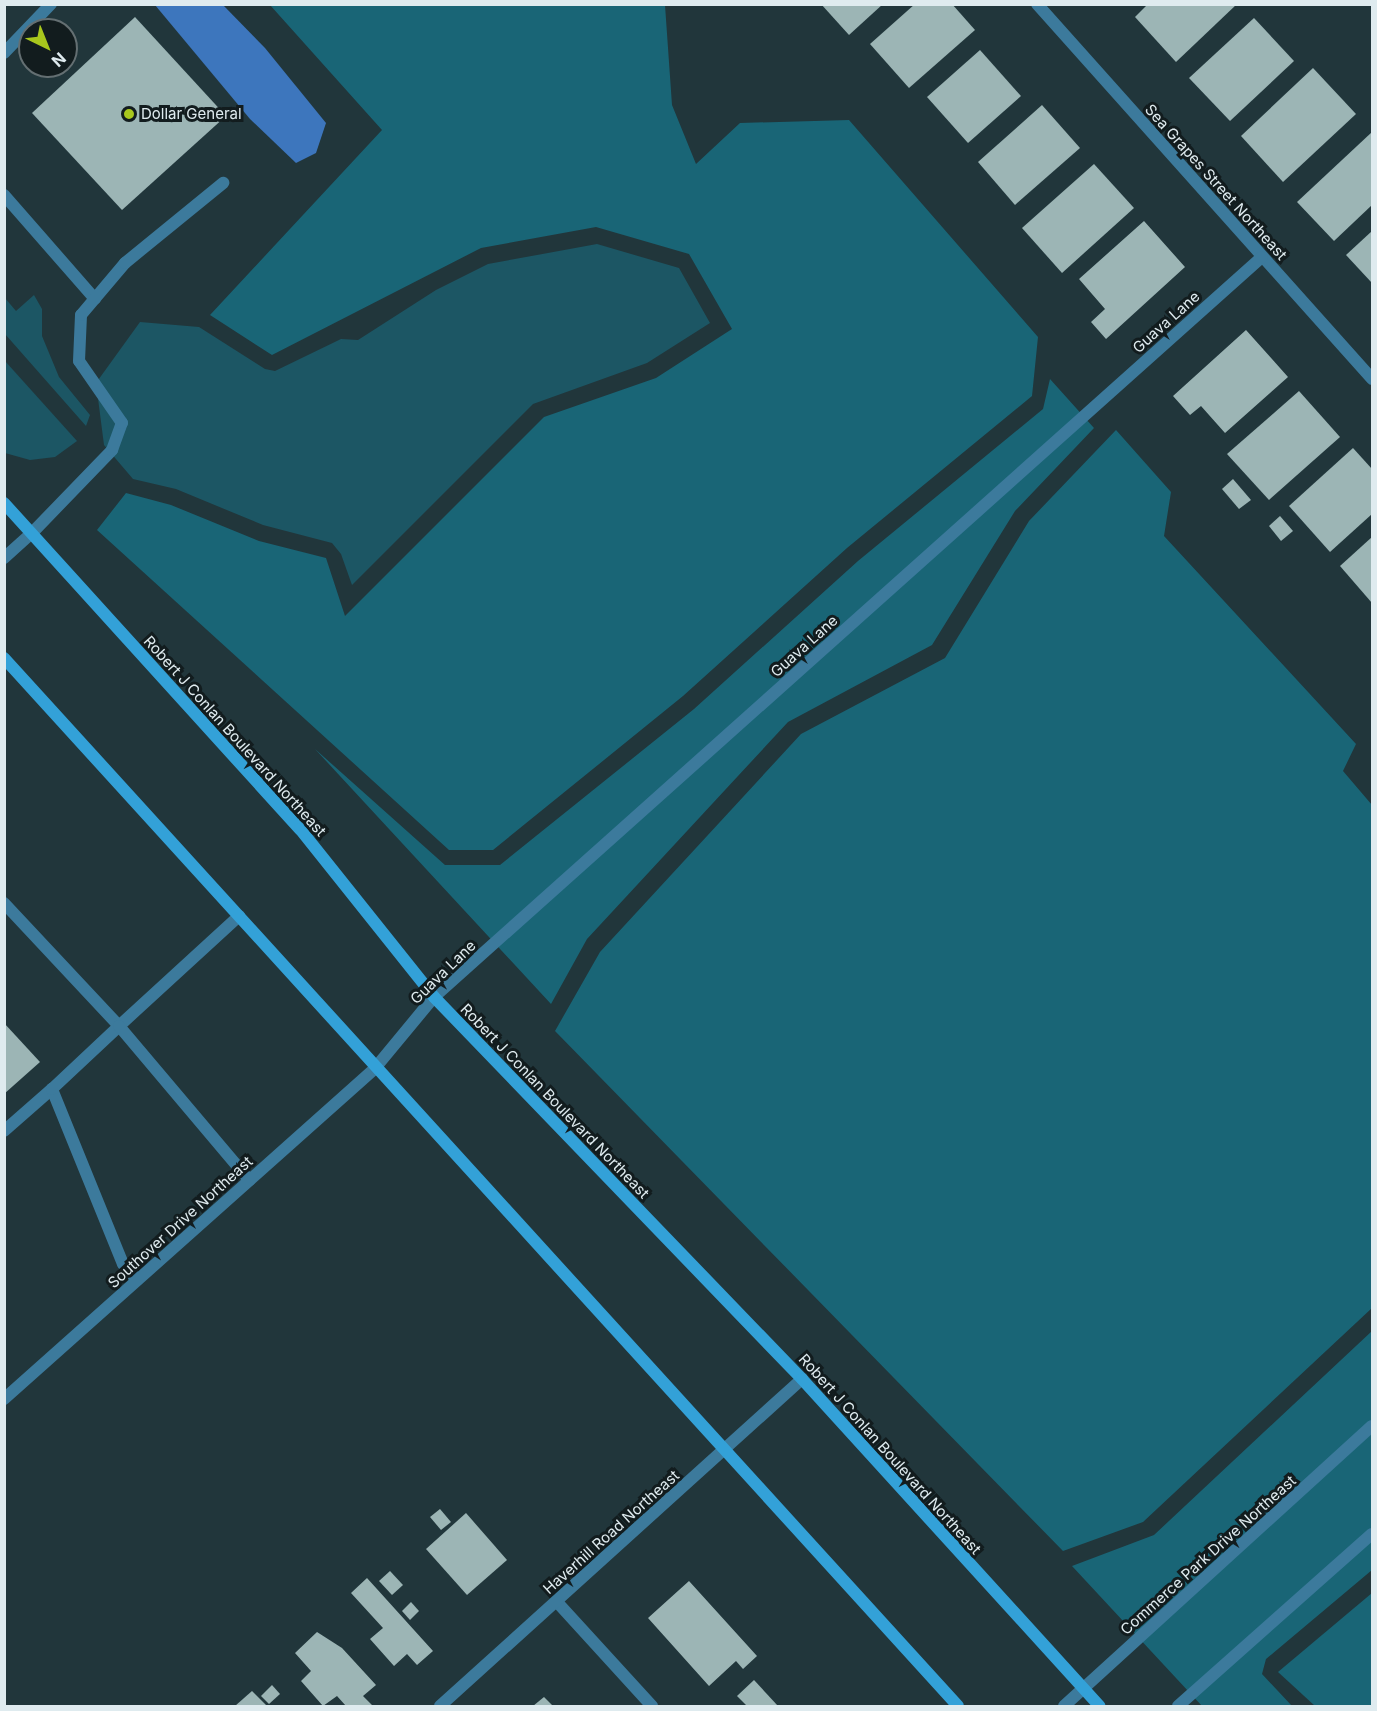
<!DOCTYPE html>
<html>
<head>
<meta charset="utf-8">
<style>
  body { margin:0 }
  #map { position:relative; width:1377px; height:1711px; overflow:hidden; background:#21363b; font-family:Inter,sans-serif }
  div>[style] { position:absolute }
  .green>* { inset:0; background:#1c5664 }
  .forest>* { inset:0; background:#196576 }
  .water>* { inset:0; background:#3d76bd }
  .building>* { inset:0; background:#9cb5b5 }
  .service>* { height:12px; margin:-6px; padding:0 6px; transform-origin:6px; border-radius:6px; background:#3c7a9c }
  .minor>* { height:12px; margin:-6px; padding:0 6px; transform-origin:6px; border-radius:6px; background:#3c7a9c }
  .secondary>* { height:12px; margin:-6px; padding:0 6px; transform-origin:6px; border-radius:6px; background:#33a1d8 }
  .dots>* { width:16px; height:16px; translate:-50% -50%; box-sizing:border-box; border:3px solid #121c1e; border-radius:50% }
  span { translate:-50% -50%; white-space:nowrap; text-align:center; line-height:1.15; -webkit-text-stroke:6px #121c1e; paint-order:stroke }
  .poi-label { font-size:15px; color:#dfebef }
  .left { translate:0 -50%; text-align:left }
  .street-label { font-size:15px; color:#dfebef }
  .frame { position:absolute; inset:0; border:6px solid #dfebef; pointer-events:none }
  .north { position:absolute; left:18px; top:18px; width:60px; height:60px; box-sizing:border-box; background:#121c1e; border:2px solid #646f72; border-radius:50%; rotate:137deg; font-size:16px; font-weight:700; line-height:24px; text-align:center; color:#dfebef }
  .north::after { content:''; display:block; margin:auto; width:21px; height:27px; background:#a8c71d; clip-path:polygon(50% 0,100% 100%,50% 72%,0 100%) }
</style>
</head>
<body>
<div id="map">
  <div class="green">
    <i style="clip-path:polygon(597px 244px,679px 268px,710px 323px,647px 363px,533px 404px,352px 585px,341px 554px,332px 543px,263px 525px,176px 489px,133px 479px,104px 445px,96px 383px,140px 322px,199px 327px,265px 369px,275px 371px,341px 339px,358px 340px,436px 290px,488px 264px)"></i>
    <i style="clip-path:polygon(34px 295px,42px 309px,42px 336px,59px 377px,90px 415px,86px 426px,5px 334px,5px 298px,16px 311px)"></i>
    <i style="clip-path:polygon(5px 361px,77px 441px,55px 457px,30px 460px,5px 453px)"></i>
  </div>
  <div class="forest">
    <i style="clip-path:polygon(270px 5px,665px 5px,672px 105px,696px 164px,740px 123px,849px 120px,1038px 337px,1032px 396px,847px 548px,683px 696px,493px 850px,449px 850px,97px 530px,126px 493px,171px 505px,259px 541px,326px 558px,345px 616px,544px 417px,656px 378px,732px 329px,689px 254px,596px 227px,481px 248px,272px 355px,210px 315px,382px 130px)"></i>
    <i style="clip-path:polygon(1050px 379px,1094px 428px,1015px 511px,932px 645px,788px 722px,587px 939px,551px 1004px,315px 749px,445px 865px,500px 865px,694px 709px,858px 561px,1043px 409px)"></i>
    <i style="clip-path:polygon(1116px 430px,1171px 492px,1164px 536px,1356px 744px,1343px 771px,1372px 805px,1372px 1308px,1143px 1522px,1063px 1551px,555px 1031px,600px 952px,801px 734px,945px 658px,1029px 521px)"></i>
    <i style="clip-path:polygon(1372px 1331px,1372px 1570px,1266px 1659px,1262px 1674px,1292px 1706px,1202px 1706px,1072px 1566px,1154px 1535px)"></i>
    <i style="clip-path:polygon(1372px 1593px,1372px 1706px,1315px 1706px,1278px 1672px)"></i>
  </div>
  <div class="water">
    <i style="clip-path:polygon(155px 5px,223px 5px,265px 48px,326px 123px,316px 153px,296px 163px,250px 119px)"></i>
  </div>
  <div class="building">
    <i style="clip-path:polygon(821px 4px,883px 4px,849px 35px)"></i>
    <i style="clip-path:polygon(915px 4px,952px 4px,975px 30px,909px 88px,870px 44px)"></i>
    <i style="clip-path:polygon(1148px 4px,1237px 4px,1176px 62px,1135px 17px)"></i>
    <i style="clip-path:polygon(135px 17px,226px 116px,122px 210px,32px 113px)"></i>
    <i style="clip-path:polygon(1254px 18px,1294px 61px,1230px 121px,1189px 78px)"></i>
    <i style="clip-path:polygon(980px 50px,1021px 96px,968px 143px,927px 97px)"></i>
    <i style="clip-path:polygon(1313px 68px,1356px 114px,1283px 182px,1241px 136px)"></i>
    <i style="clip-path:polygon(1042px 105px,1080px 148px,1015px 205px,978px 162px)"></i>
    <i style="clip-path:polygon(1372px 132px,1372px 205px,1334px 241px,1297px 202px)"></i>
    <i style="clip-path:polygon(1094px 164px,1134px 208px,1062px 273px,1022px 228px)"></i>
    <i style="clip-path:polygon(1144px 221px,1185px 267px,1106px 339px,1091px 322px,1105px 309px,1079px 279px)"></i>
    <i style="clip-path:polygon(1372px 231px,1372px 283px,1346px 255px)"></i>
    <i style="clip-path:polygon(1246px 330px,1288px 377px,1225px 433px,1201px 406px,1190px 415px,1173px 396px)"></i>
    <i style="clip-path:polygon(1299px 391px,1340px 437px,1269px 500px,1227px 454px)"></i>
    <i style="clip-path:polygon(1353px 448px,1372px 469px,1372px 514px,1330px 552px,1289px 506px)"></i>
    <i style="clip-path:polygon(1233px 479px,1251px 500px,1239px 509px,1222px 489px)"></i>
    <i style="clip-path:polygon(1280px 516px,1293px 531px,1281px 541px,1269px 526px)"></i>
    <i style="clip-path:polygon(1372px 537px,1372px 603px,1340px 566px)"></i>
    <i style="clip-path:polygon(4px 1023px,40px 1062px,4px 1094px)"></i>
    <i style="clip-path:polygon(440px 1509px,451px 1522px,441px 1530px,430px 1517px)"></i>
    <i style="clip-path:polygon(466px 1513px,507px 1560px,467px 1595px,426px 1549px)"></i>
    <i style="clip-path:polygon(390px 1571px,403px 1585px,392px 1595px,379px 1581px)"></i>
    <i style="clip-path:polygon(367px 1578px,433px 1651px,417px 1665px,407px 1654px,394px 1666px,370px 1639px,383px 1628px,351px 1593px)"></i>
    <i style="clip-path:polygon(689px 1581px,757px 1656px,743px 1669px,736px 1661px,709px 1686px,648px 1618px)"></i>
    <i style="clip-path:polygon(411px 1602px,419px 1611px,410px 1620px,402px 1611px)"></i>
    <i style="clip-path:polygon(317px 1632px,342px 1648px,376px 1685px,363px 1696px,373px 1706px,346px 1706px,337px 1696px,323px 1706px,301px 1681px,311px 1671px,295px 1653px)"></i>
    <i style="clip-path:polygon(754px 1680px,778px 1706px,747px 1706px,737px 1696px)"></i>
    <i style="clip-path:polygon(272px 1685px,280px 1694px,269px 1704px,261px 1696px)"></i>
    <i style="clip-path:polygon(252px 1691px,267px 1706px,235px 1706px)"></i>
    <i style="clip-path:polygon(544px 1697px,553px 1706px,533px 1706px)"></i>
  </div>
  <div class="service">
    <i style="left:4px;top:53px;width:68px;rotate:-46.2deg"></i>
    <i style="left:4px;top:195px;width:138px;rotate:48.8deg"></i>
    <i style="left:31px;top:534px;width:117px;rotate:-46deg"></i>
    <i style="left:112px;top:450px;width:29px;rotate:-70deg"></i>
    <i style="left:122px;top:423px;width:75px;rotate:-124.7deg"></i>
    <i style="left:79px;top:361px;width:46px;rotate:-87.5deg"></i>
    <i style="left:81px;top:315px;width:68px;rotate:-49.8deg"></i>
    <i style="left:125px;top:263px;width:127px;rotate:-39.2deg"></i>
    <i style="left:4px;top:903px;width:168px;rotate:46.9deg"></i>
    <i style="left:119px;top:1026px;width:163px;rotate:-42.5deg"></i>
    <i style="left:4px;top:1131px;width:64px;rotate:-41.2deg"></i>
    <i style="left:137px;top:1280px;width:21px;rotate:-131deg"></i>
    <i style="left:123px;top:1264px;width:189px;rotate:-112.1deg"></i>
    <i style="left:52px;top:1089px;width:92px;rotate:-43.2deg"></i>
    <i style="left:119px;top:1026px;width:202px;rotate:49.8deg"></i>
  </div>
  <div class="minor">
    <i style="left:1037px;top:4px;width:503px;rotate:48.22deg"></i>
    <i style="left:4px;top:558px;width:36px;rotate:-42deg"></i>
    <i style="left:4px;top:1399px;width:499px;rotate:-41.7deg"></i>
    <i style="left:376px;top:1067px;width:91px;rotate:-50.4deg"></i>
    <i style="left:434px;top:997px;width:1110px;rotate:-41.79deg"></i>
    <i style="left:557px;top:1602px;width:141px;rotate:47.6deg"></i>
    <i style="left:440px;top:1706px;width:488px;rotate:-42.1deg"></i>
    <i style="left:1064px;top:1706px;width:416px;rotate:-42.3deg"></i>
    <i style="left:1178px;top:1706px;width:259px;rotate:-41.6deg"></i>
  </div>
  <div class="secondary">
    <i style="left:4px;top:503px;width:440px;rotate:47.8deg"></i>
    <i style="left:300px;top:829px;width:215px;rotate:51.4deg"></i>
    <i style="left:434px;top:997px;width:530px;rotate:46.07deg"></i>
    <i style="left:802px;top:1379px;width:442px;rotate:47.7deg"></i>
    <i style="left:4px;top:658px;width:1417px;rotate:47.69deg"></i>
  </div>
  <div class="dots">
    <i style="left:129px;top:114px;background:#a8c71d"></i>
  </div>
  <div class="poi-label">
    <span class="left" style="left:141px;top:114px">Dollar General</span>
  </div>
  <div class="street-label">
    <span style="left:1216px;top:182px;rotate:48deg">Sea Grapes Street Northeast</span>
    <span style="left:1166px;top:322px;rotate:-42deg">Guava Lane</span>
    <span style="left:804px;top:646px;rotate:-42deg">Guava Lane</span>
    <span style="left:235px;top:736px;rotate:48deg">Robert J Conlan Boulevard Northeast</span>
    <span style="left:443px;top:972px;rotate:-44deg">Guava Lane</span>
    <span style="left:555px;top:1101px;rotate:46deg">Robert J Conlan Boulevard Northeast</span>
    <span style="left:180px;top:1222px;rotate:-42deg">Southover Drive Northeast</span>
    <span style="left:890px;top:1454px;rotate:48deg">Robert J Conlan Boulevard Northeast</span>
    <span style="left:611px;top:1532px;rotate:-42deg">Haverhill Road Northeast</span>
    <span style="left:1208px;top:1555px;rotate:-42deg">Commerce Park Drive Northeast</span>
  </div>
  <div class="frame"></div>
  <div class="north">N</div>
</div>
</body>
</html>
